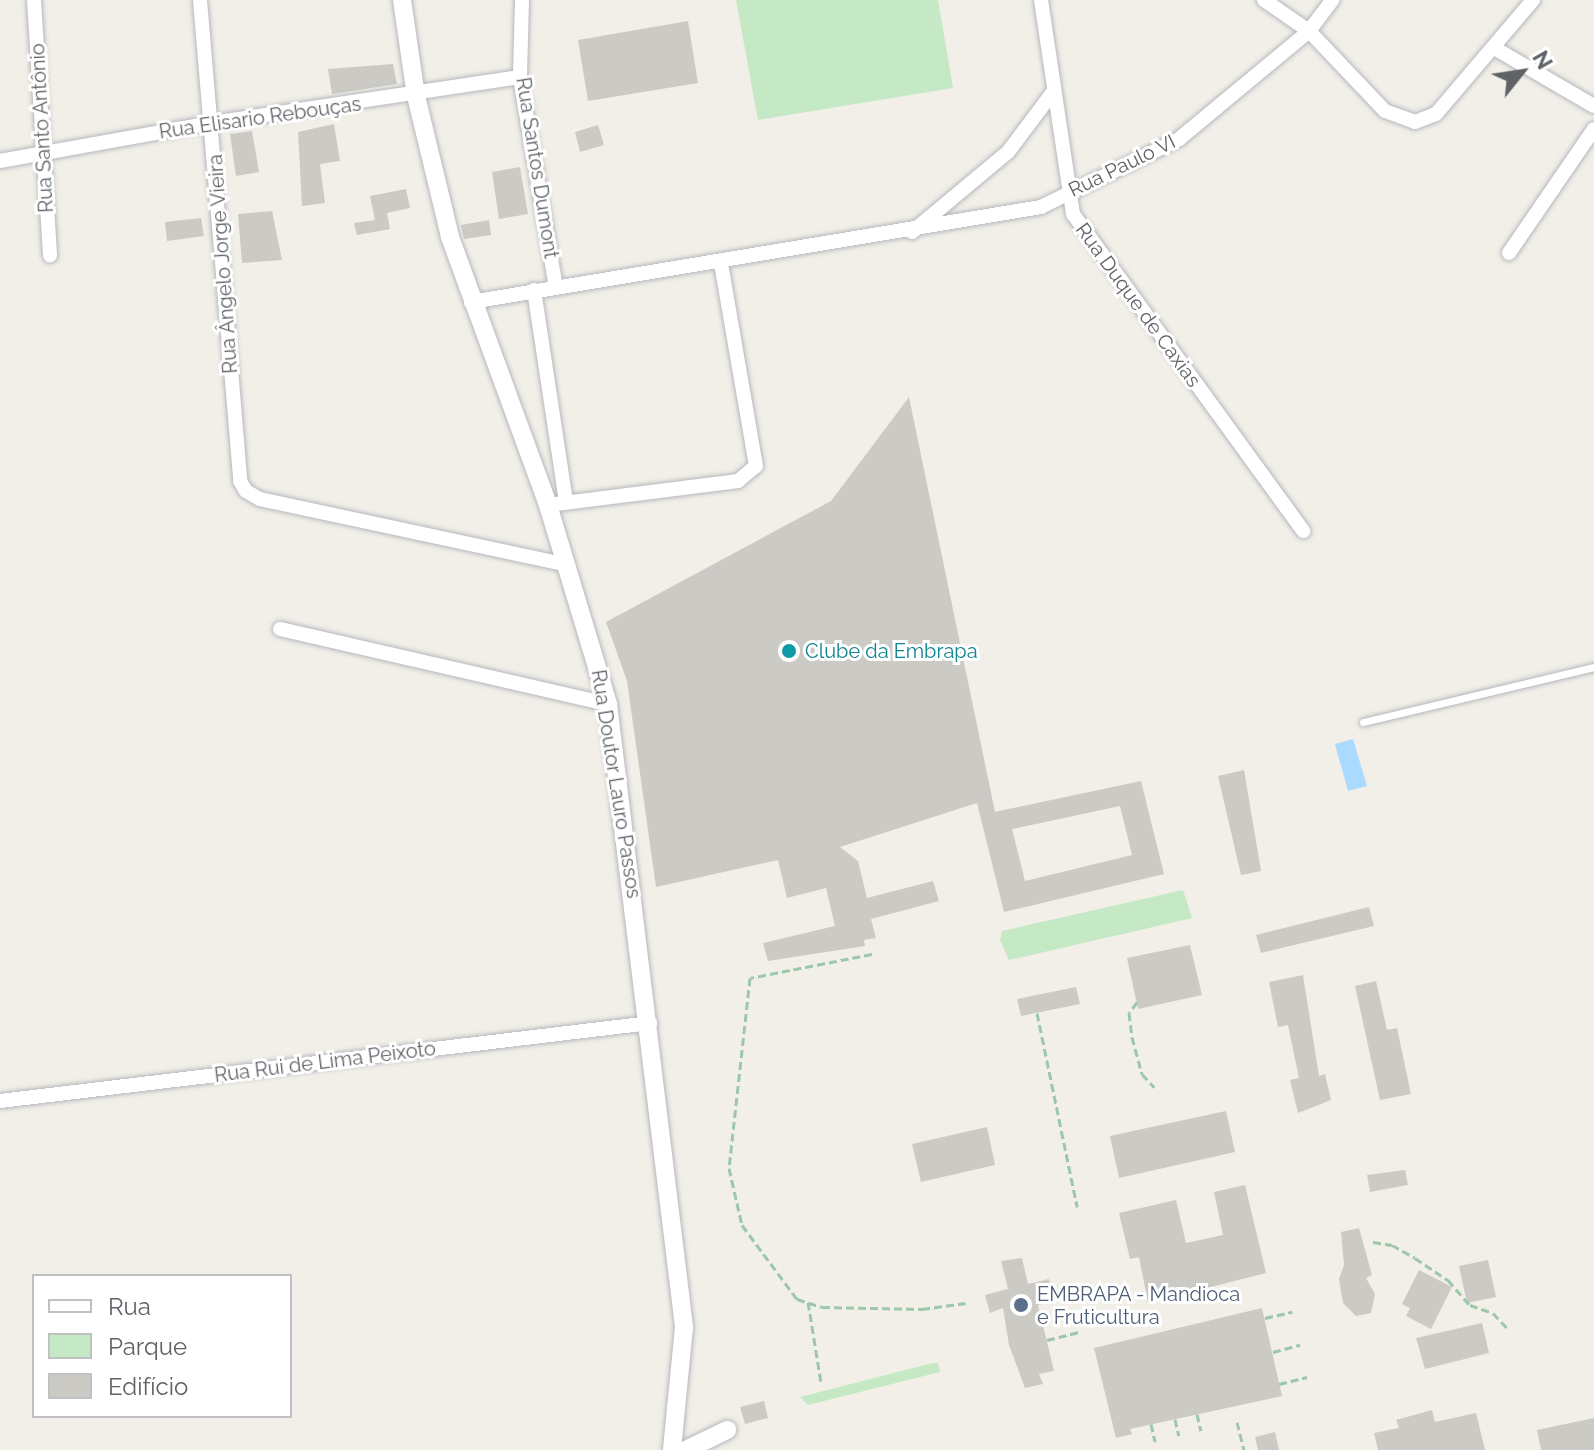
<!DOCTYPE html>
<html>
<head>
<meta charset="utf-8">
<style>
  body { margin:0 }
  #map { position:relative; width:1594px; height:1450px; overflow:hidden; background:#f1efe8; font-family:Raleway,sans-serif }
  div>[style] { position:absolute }
  .green>* { inset:0; background:#c5e8c5 }
  .water>* { inset:0; background:#aadaff }
  .building>* { inset:0; background:#cccac5 }
  .path>* { height:3px; margin-top:-1.5px; transform-origin:0; background:repeating-linear-gradient(90deg,#9cc7a9 0 8px,transparent 0 12px) }
  .roads { filter:drop-shadow(0 0 2px #b5b8bc) drop-shadow(0 0 2px #b5b8bc) }
  .service>* { height:7px; margin:-3.5px; padding:0 3.5px; transform-origin:3.5px; border-radius:3.5px; background:#fff }
  .minor>* { height:14px; margin:-7px; padding:0 7px; transform-origin:7px; border-radius:7px; background:#fff }
  .secondary>* { height:18px; margin:-9px; padding:0 9px; transform-origin:9px; border-radius:9px; background:#fff }
  .dots>* { width:22px; height:22px; translate:-50% -50%; box-sizing:border-box; border:4px solid #fff; border-radius:50% }
  span { translate:-50% -50%; white-space:nowrap; text-align:center; line-height:1.15; -webkit-text-stroke:6px #fff; paint-order:stroke }
  .street-label { font-size:20px; color:#5f6368 }
  .culture-label { font-size:20px; color:#0d838f }
  .left { translate:0 -50%; text-align:left }
  .service-label { font-size:20px; color:#4e5e75 }
  .legend { position:absolute; left:32px; top:1274px; width:260px; height:144px; box-sizing:border-box; background:#fff; border:2px solid #bfc1c3; margin:0; padding:10px 14px; list-style:none; font-size:24px; color:#5f6368 }
  .legend li { display:flex; align-items:center; gap:16px; height:40px }
  .legend b { width:40px; border:2px solid #bfc1c3 }
  .north { position:absolute; left:1482px; top:32px; width:80px; height:80px; -webkit-text-stroke:6px #fff; paint-order:stroke; rotate:60deg; font-size:22px; font-weight:700; line-height:32px; text-align:center; color:#5f6368 }
  .north::after { content:''; display:block; margin:auto; width:28px; height:36px; background:#5f6368; clip-path:polygon(50% 0,100% 100%,50% 72%,0 100%) }
</style>
</head>
<body>
<div id="map">
  <div class="green">
    <i style="clip-path:polygon(736px 0,938px 0,953px 88px,758px 120px)"></i>
    <i style="clip-path:polygon(1183px 890px,1192px 918px,1009px 960px,1000px 940px,1002px 931px)"></i>
    <i style="clip-path:polygon(933px 1363px,938px 1363px,940px 1372px,808px 1405px,800px 1397px)"></i>
  </div>
  <div class="water">
    <i style="clip-path:polygon(1353px 739px,1367px 786px,1348px 791px,1335px 744px)"></i>
  </div>
  <div class="building">
    <i style="clip-path:polygon(688px 21px,698px 83px,588px 101px,578px 40px)"></i>
    <i style="clip-path:polygon(393px 64px,397px 84px,332px 94px,328px 69px)"></i>
    <i style="clip-path:polygon(334px 124px,340px 161px,320px 164px,325px 203px,302px 206px,298px 132px)"></i>
    <i style="clip-path:polygon(598px 125px,604px 145px,580px 152px,575px 132px)"></i>
    <i style="clip-path:polygon(252px 131px,259px 172px,236px 176px,230px 134px)"></i>
    <i style="clip-path:polygon(520px 167px,528px 214px,499px 219px,492px 172px)"></i>
    <i style="clip-path:polygon(406px 189px,410px 208px,387px 213px,390px 229px,357px 235px,354px 223px,375px 220px,370px 196px)"></i>
    <i style="clip-path:polygon(272px 211px,282px 260px,242px 263px,238px 214px)"></i>
    <i style="clip-path:polygon(201px 218px,204px 236px,167px 241px,165px 222px)"></i>
    <i style="clip-path:polygon(489px 220px,491px 235px,464px 239px,461px 225px)"></i>
    <i style="clip-path:polygon(evenodd,909px 397px,995px 812px,1141px 781px,1164px 874px,1004px 912px,977px 803px,840px 847px,858px 861px,867px 898px,933px 881px,939px 901px,871px 919px,876px 938px,864px 940px,865px 946px,768px 961px,763px 943px,835px 926px,826px 888px,787px 898px,778px 860px,656px 887px,627px 681px,606px 622px,831px 501px,909px 397px,1120px 806px,1132px 855px,1025px 881px,1012px 829px,1120px 806px)"></i>
    <i style="clip-path:polygon(1244px 770px,1261px 871px,1241px 875px,1218px 776px)"></i>
    <i style="clip-path:polygon(1369px 907px,1374px 926px,1261px 953px,1256px 935px)"></i>
    <i style="clip-path:polygon(1190px 945px,1202px 995px,1138px 1009px,1127px 958px)"></i>
    <i style="clip-path:polygon(1303px 975px,1319px 1076px,1325px 1074px,1331px 1100px,1298px 1113px,1290px 1080px,1299px 1078px,1288px 1025px,1278px 1027px,1269px 982px)"></i>
    <i style="clip-path:polygon(1376px 981px,1387px 1030px,1397px 1028px,1411px 1094px,1380px 1100px,1355px 986px)"></i>
    <i style="clip-path:polygon(1076px 987px,1080px 1004px,1021px 1016px,1017px 999px)"></i>
    <i style="clip-path:polygon(1226px 1111px,1235px 1152px,1119px 1178px,1110px 1136px)"></i>
    <i style="clip-path:polygon(987px 1127px,995px 1165px,921px 1182px,912px 1144px)"></i>
    <i style="clip-path:polygon(1405px 1170px,1408px 1185px,1370px 1192px,1367px 1175px)"></i>
    <i style="clip-path:polygon(1245px 1185px,1266px 1273px,1148px 1303px,1139px 1257px,1130px 1259px,1119px 1213px,1176px 1200px,1186px 1243px,1223px 1235px,1214px 1192px)"></i>
    <i style="clip-path:polygon(1359px 1228px,1372px 1275px,1366px 1278px,1375px 1294px,1371px 1313px,1356px 1316px,1343px 1303px,1339px 1279px,1344px 1265px,1341px 1232px)"></i>
    <i style="clip-path:polygon(1022px 1258px,1028px 1284px,1049px 1279px,1053px 1302px,1038px 1305px,1054px 1371px,1039px 1374px,1043px 1384px,1025px 1388px,1009px 1345px,1003px 1308px,990px 1313px,985px 1295px,1008px 1289px,1001px 1261px)"></i>
    <i style="clip-path:polygon(1488px 1260px,1496px 1297px,1467px 1303px,1459px 1266px)"></i>
    <i style="clip-path:polygon(1419px 1270px,1452px 1287px,1431px 1329px,1406px 1316px,1410px 1308px,1402px 1304px)"></i>
    <i style="clip-path:polygon(1262px 1308px,1282px 1396px,1130px 1429px,1132px 1434px,1116px 1438px,1094px 1348px)"></i>
    <i style="clip-path:polygon(1482px 1323px,1489px 1353px,1425px 1369px,1416px 1338px)"></i>
    <i style="clip-path:polygon(764px 1401px,768px 1418px,745px 1424px,740px 1407px)"></i>
    <i style="clip-path:polygon(1432px 1410px,1435px 1422px,1476px 1413px,1485px 1450px,1378px 1450px,1374px 1433px,1399px 1428px,1396px 1420px)"></i>
    <i style="clip-path:polygon(1594px 1418px,1594px 1450px,1541px 1450px,1537px 1430px)"></i>
    <i style="clip-path:polygon(1275px 1432px,1279px 1450px,1258px 1450px,1255px 1437px)"></i>
  </div>
  <div class="path">
    <i style="left:872px;top:954px;width:124px;rotate:168.9deg"></i>
    <i style="left:750px;top:978px;width:191px;rotate:96.3deg"></i>
    <i style="left:729px;top:1168px;width:58px;rotate:77.2deg"></i>
    <i style="left:742px;top:1225px;width:92px;rotate:53.4deg"></i>
    <i style="left:797px;top:1299px;width:26px;rotate:18deg"></i>
    <i style="left:822px;top:1307px;width:100px;rotate:1.1deg"></i>
    <i style="left:922px;top:1309px;width:44px;rotate:-7.8deg"></i>
    <i style="left:1137px;top:1002px;width:14px;rotate:126deg"></i>
    <i style="left:1129px;top:1013px;width:24px;rotate:83deg"></i>
    <i style="left:1132px;top:1037px;width:38px;rotate:75deg"></i>
    <i style="left:1142px;top:1074px;width:18px;rotate:47deg"></i>
    <i style="left:1037px;top:1013px;width:198px;rotate:78.3deg"></i>
    <i style="left:1373px;top:1242px;width:19px;rotate:9deg"></i>
    <i style="left:1392px;top:1245px;width:26px;rotate:29deg"></i>
    <i style="left:1415px;top:1258px;width:40px;rotate:34deg"></i>
    <i style="left:1448px;top:1280px;width:33px;rotate:49deg"></i>
    <i style="left:1470px;top:1305px;width:24px;rotate:19deg"></i>
    <i style="left:1493px;top:1313px;width:23px;rotate:47deg"></i>
    <i style="left:808px;top:1302px;width:81px;rotate:80.8deg"></i>
    <i style="left:1265px;top:1318px;width:28px;rotate:-13deg"></i>
    <i style="left:1047px;top:1340px;width:34px;rotate:-14deg"></i>
    <i style="left:1273px;top:1352px;width:28px;rotate:-15deg"></i>
    <i style="left:1279px;top:1384px;width:29px;rotate:-14deg"></i>
    <i style="left:1197px;top:1414px;width:17px;rotate:77deg"></i>
    <i style="left:1175px;top:1419px;width:17px;rotate:77deg"></i>
    <i style="left:1237px;top:1422px;width:29px;rotate:76deg"></i>
    <i style="left:1151px;top:1424px;width:18px;rotate:77deg"></i>
  </div>
  <div class="roads">
    <div class="service">
      <i style="left:1363px;top:722px;width:237px;rotate:-13.4deg"></i>
    </div>
    <div class="minor">
      <i style="left:34px;top:0;width:256px;rotate:86.4deg"></i>
      <i style="left:200px;top:0;width:483px;rotate:85.2deg"></i>
      <i style="left:240px;top:481px;width:12px;rotate:59deg"></i>
      <i style="left:246px;top:491px;width:16px;rotate:30deg"></i>
      <i style="left:260px;top:499px;width:315px;rotate:12.1deg"></i>
      <i style="left:522px;top:0;width:77px;rotate:91.5deg"></i>
      <i style="left:520px;top:77px;width:213px;rotate:80.3deg"></i>
      <i style="left:1041px;top:0;width:216px;rotate:81.5deg"></i>
      <i style="left:1073px;top:214px;width:392px;rotate:54deg"></i>
      <i style="left:1264px;top:0;width:55px;rotate:34.6deg"></i>
      <i style="left:1309px;top:31px;width:110px;rotate:46.5deg"></i>
      <i style="left:1385px;top:111px;width:32px;rotate:20deg"></i>
      <i style="left:1415px;top:122px;width:22px;rotate:-21deg"></i>
      <i style="left:1436px;top:114px;width:150px;rotate:-49.6deg"></i>
      <i style="left:1496px;top:49px;width:113px;rotate:30.2deg"></i>
      <i style="left:0;top:161px;width:215px;rotate:-10.2deg"></i>
      <i style="left:212px;top:123px;width:311px;rotate:-8.5deg"></i>
      <i style="left:912px;top:232px;width:125px;rotate:-39.8deg"></i>
      <i style="left:1008px;top:152px;width:75px;rotate:-53.1deg"></i>
      <i style="left:1509px;top:253px;width:150px;rotate:-55.6deg"></i>
      <i style="left:534px;top:290px;width:214px;rotate:81.4deg"></i>
      <i style="left:471px;top:302px;width:578px;rotate:-9.46deg"></i>
      <i style="left:1041px;top:207px;width:154px;rotate:-26.2deg"></i>
      <i style="left:1179px;top:139px;width:169px;rotate:-39.7deg"></i>
      <i style="left:1309px;top:31px;width:39px;rotate:-53deg"></i>
      <i style="left:548px;top:505px;width:192px;rotate:-7.2deg"></i>
      <i style="left:738px;top:481px;width:23px;rotate:-40deg"></i>
      <i style="left:756px;top:466px;width:206px;rotate:-99.8deg"></i>
      <i style="left:280px;top:629px;width:336px;rotate:12.9deg"></i>
      <i style="left:0;top:1101px;width:655px;rotate:-6.84deg"></i>
    </div>
    <div class="secondary">
      <i style="left:402px;top:0;width:97px;rotate:81.7deg"></i>
      <i style="left:416px;top:96px;width:145px;rotate:76.4deg"></i>
      <i style="left:450px;top:237px;width:285px;rotate:69.9deg"></i>
      <i style="left:548px;top:505px;width:208px;rotate:73.2deg"></i>
      <i style="left:608px;top:704px;width:628px;rotate:83.04deg"></i>
      <i style="left:684px;top:1327px;width:124px;rotate:95.6deg"></i>
      <i style="left:686px;top:1450px;width:46px;rotate:-26deg"></i>
    </div>
  </div>
  <div class="dots">
    <i style="left:789px;top:651px;background:#0f9aa8"></i>
    <i style="left:1021px;top:1305px;background:#5c6f8a"></i>
  </div>
  <div class="street-label">
    <span style="left:260px;top:118px;rotate:-8deg">Rua Elisario Rebouças</span>
    <span style="left:42px;top:128px;rotate:-93deg">Rua Santo Antônio</span>
    <span style="left:1122px;top:166px;rotate:-26deg">Rua Paulo VI</span>
    <span style="left:537px;top:168px;rotate:81deg">Rua Santos Dumont</span>
    <span style="left:223px;top:264px;rotate:-94deg">Rua Ângelo Jorge Vieira</span>
    <span style="left:1138px;top:305px;rotate:54deg">Rua Duque de Caxias</span>
    <span style="left:616px;top:784px;rotate:81deg">Rua Doutor Lauro Passos</span>
    <span style="left:325px;top:1062px;rotate:-7deg">Rua Rui de Lima Peixoto</span>
  </div>
  <div class="culture-label">
    <span class="left" style="left:805px;top:651px">Clube da Embrapa</span>
  </div>
  <div class="service-label">
    <span class="left" style="left:1037px;top:1306px">EMBRAPA - Mandioca<br>e Fruticultura</span>
  </div>
  <ul class="legend">
  <li><b style="height:10px;background:#fff"></b>Rua</li>
  <li><b style="height:22px;background:#c5e8c5"></b>Parque</li>
  <li><b style="height:22px;background:#cccac5"></b>Edifício</li>
  </ul>
  <div class="north">N</div>
</div>
</body>
</html>
